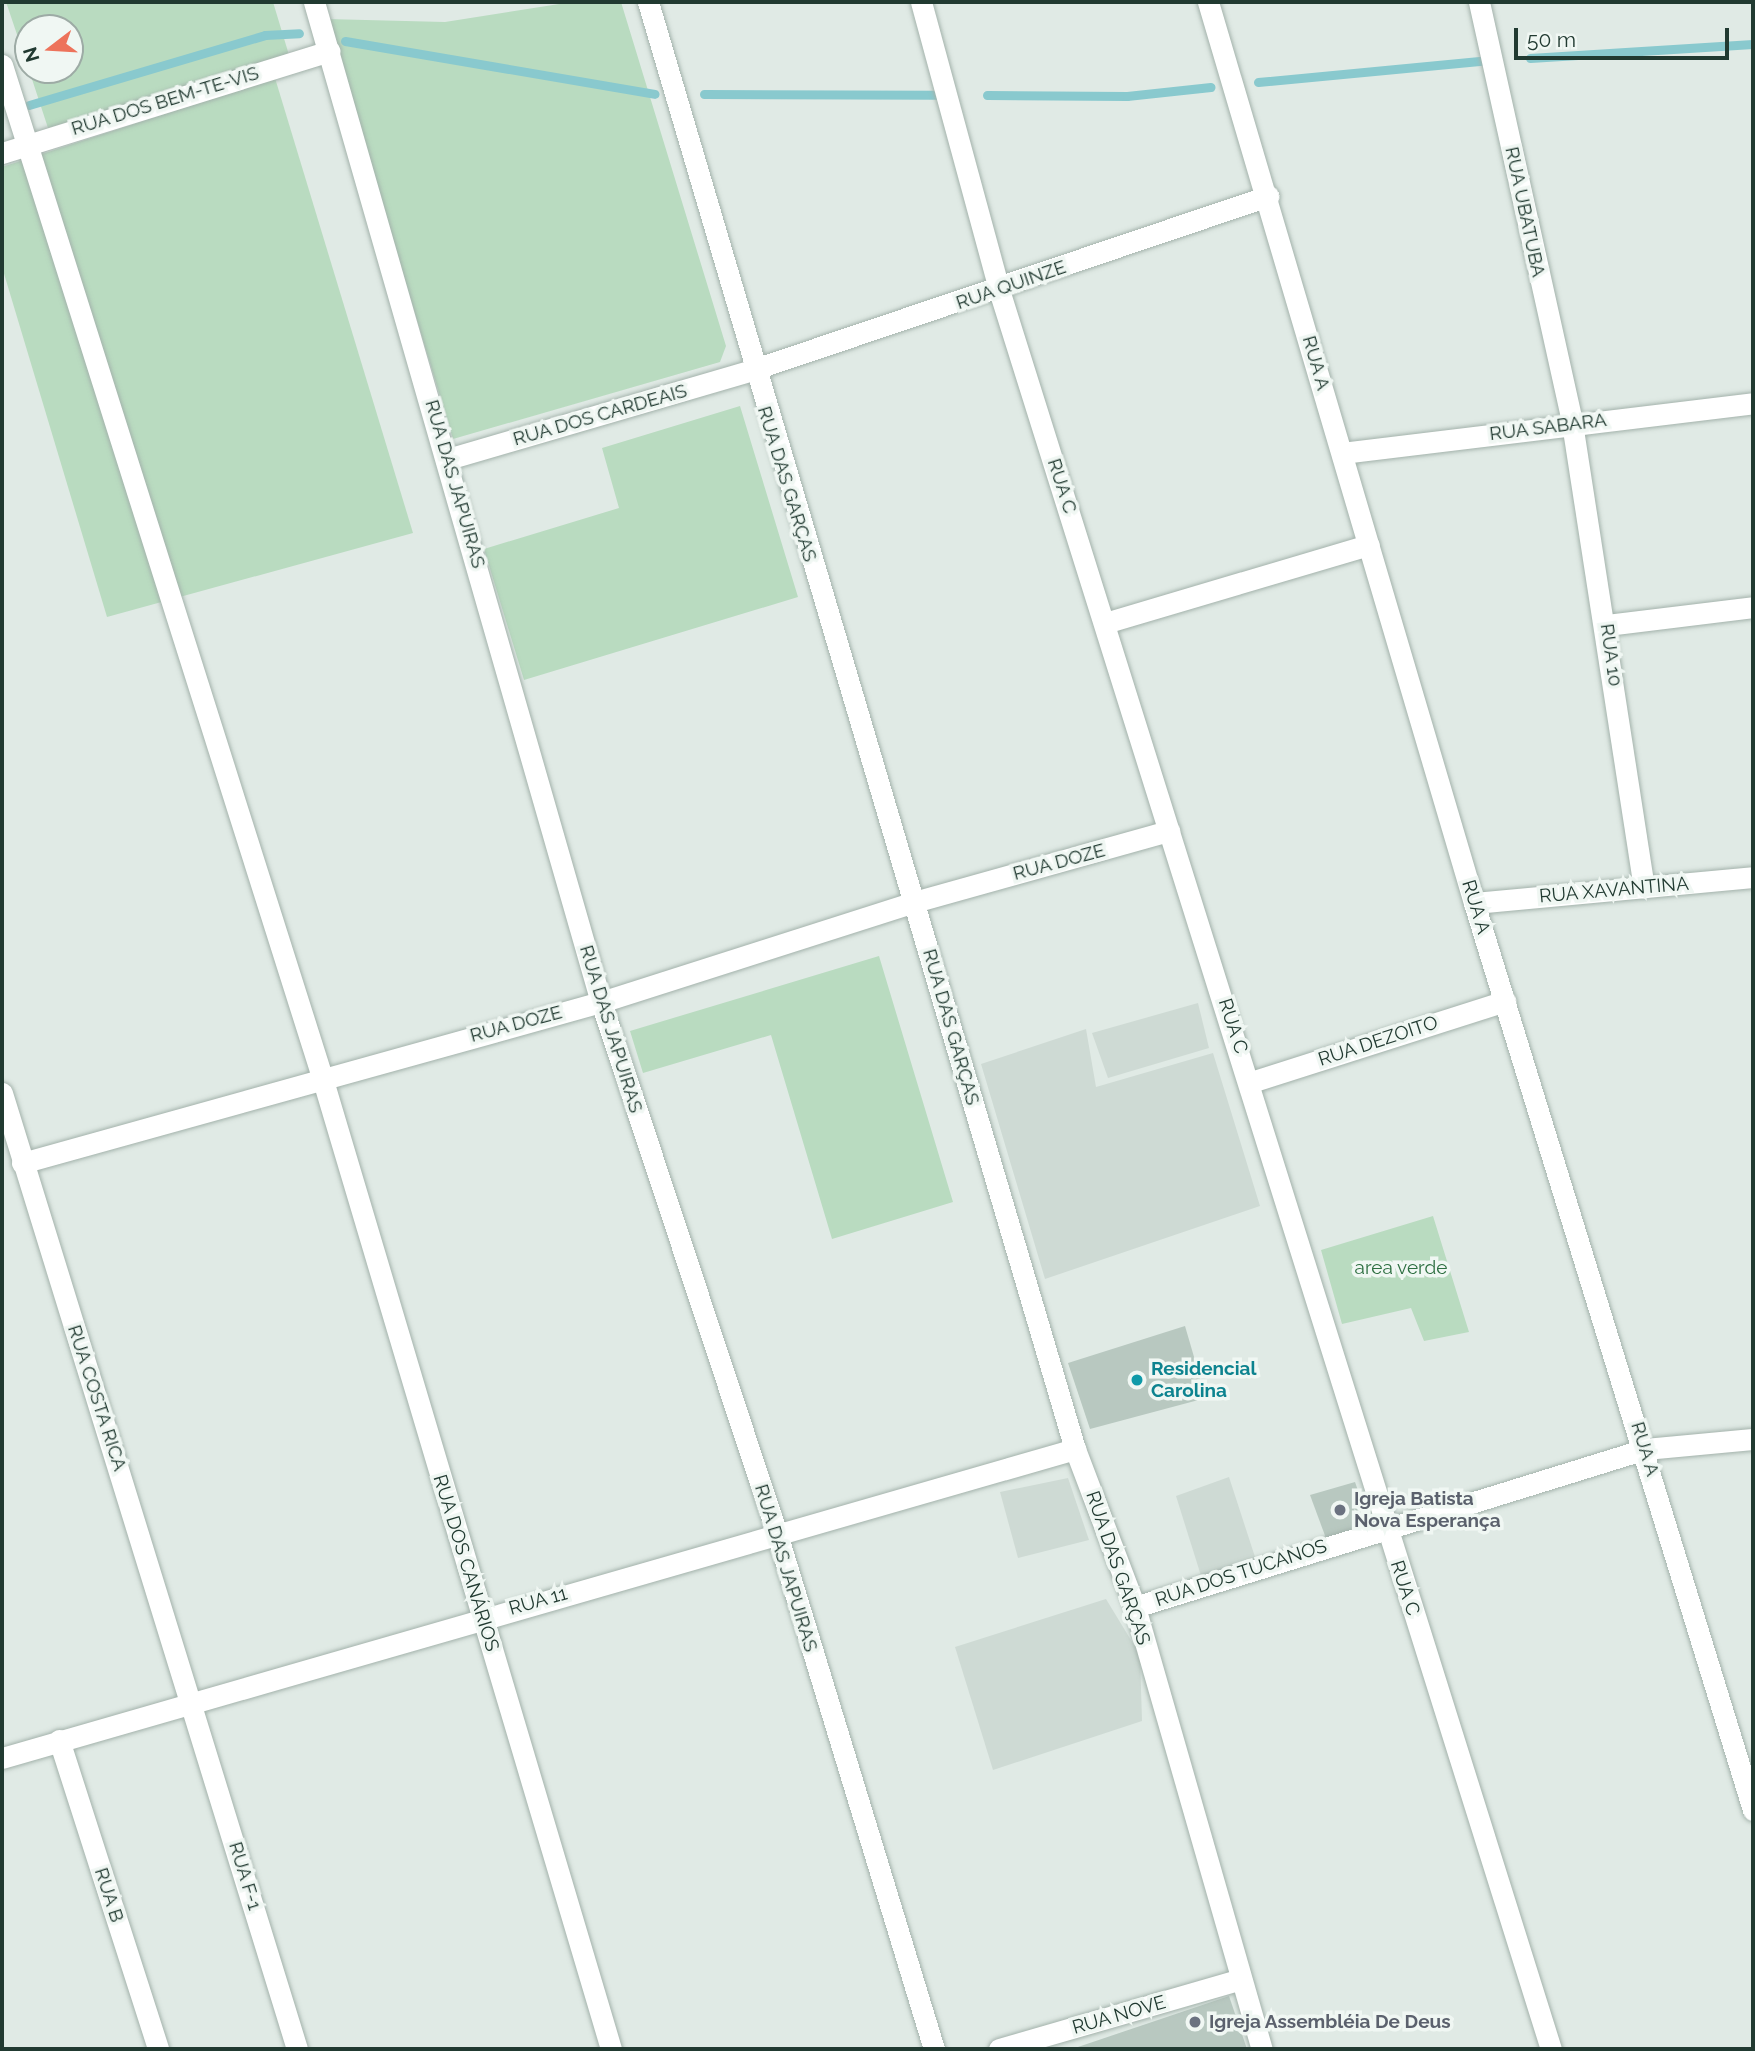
<!DOCTYPE html>
<html>
<head>
<meta charset="utf-8">
<style>
  body { margin:0 }
  #map { position:relative; width:1755px; height:2051px; overflow:hidden; background:#e0eae5; font-family:Raleway,sans-serif }
  div>[style] { position:absolute }
  .built>* { inset:0; background:#cedad4 }
  .green>* { inset:0; background:#b9dbc0 }
  .stream>* { height:9px; margin:-4.5px; padding:0 4.5px; transform-origin:4.5px; border-radius:4.5px; background:#89c9ce }
  .building>* { inset:0; background:#b8c8c0 }
  .roads { filter:drop-shadow(0 0 2px #a3b2ab) drop-shadow(0 0 2px #a3b2ab) }
  .minor>* { height:21px; margin:-10.5px; padding:0 10.5px; transform-origin:10.5px; border-radius:10.5px; background:#fff }
  .tertiary>* { height:21px; margin:-10.5px; padding:0 10.5px; transform-origin:10.5px; border-radius:10.5px; background:#fff }
  .dots>* { width:19px; height:19px; translate:-50% -50%; box-sizing:border-box; border:4px solid #f0f7f3; border-radius:50% }
  span { translate:-50% -50%; white-space:nowrap; text-align:center; line-height:1.15; -webkit-text-stroke:7px #f0f7f3; paint-order:stroke }
  .street-label { font-size:19px; color:#213a31 }
  .park-label { font-size:19px; color:#2d6f41 }
  .culture-label { font-size:19px; color:#0d838f; font-weight:700 }
  .left { translate:0 -50%; text-align:left }
  .worship-label { font-size:19px; color:#5b616d; font-weight:700 }
  .frame { position:absolute; inset:0; border:4px solid #213a31; pointer-events:none }
  .north { position:absolute; left:14px; top:14px; width:70px; height:70px; box-sizing:border-box; background:#f0f7f3; border:2px solid #9daba5; border-radius:50%; rotate:253deg; font-size:19px; font-weight:700; line-height:28px; text-align:center; color:#213a31 }
  .north::after { content:''; display:block; margin:auto; width:24px; height:32px; background:#ed735b; clip-path:polygon(50% 0,100% 100%,50% 72%,0 100%) }
  .scale { position:absolute; left:1514px; top:28px; width:215px; height:32px; box-sizing:border-box; border:4px solid #213a31; border-top:0; padding-left:9px; font-size:21px; line-height:24px; white-space:nowrap; color:#213a31; -webkit-text-stroke:5px #f0f7f3; paint-order:stroke }
</style>
</head>
<body>
<div id="map">
  <div class="built">
    <i style="clip-path:polygon(1198px 1003px,1209px 1048px,1108px 1078px,1092px 1033px)"></i>
    <i style="clip-path:polygon(1086px 1029px,1096px 1087px,1213px 1053px,1260px 1206px,1045px 1279px,981px 1064px)"></i>
    <i style="clip-path:polygon(1229px 1477px,1256px 1560px,1202px 1579px,1176px 1496px)"></i>
    <i style="clip-path:polygon(1068px 1478px,1089px 1540px,1018px 1558px,1000px 1492px)"></i>
    <i style="clip-path:polygon(1106px 1599px,1140px 1655px,1142px 1721px,993px 1770px,955px 1647px)"></i>
  </div>
  <div class="green">
    <i style="clip-path:polygon(6px 2px,273px 2px,289px 55px,48px 128px,29px 70px,70px 70px,70px 28px,28px 28px,28px 67px)"></i>
    <i style="clip-path:polygon(572px 2px,621px 2px,726px 346px,720px 362px,453px 439px,326px 19px,445px 22px)"></i>
    <i style="clip-path:polygon(275px 78px,413px 533px,107px 617px,2px 267px,2px 167px)"></i>
    <i style="clip-path:polygon(740px 406px,798px 597px,524px 680px,484px 549px,619px 508px,602px 448px)"></i>
    <i style="clip-path:polygon(879px 956px,953px 1202px,832px 1239px,771px 1035px,643px 1073px,630px 1031px)"></i>
    <i style="clip-path:polygon(1433px 1216px,1469px 1332px,1424px 1341px,1411px 1308px,1342px 1324px,1321px 1250px)"></i>
  </div>
  <div class="stream">
    <i style="left:345px;top:41px;width:314px;rotate:9.7deg"></i>
    <i style="left:1530px;top:58px;width:223px;rotate:-3.6deg"></i>
    <i style="left:1258px;top:82px;width:225px;rotate:-5.4deg"></i>
    <i style="left:704px;top:94px;width:234px;rotate:0.2deg"></i>
    <i style="left:987px;top:95px;width:140px;rotate:0.4deg"></i>
    <i style="left:1127px;top:96px;width:84px;rotate:-6.1deg"></i>
    <i style="left:29px;top:105px;width:246px;rotate:-16.5deg"></i>
    <i style="left:265px;top:35px;width:34px;rotate:-3deg"></i>
  </div>
  <div class="building">
    <i style="clip-path:polygon(1185px 1326px,1206px 1398px,1090px 1429px,1068px 1363px)"></i>
    <i style="clip-path:polygon(1355px 1482px,1370px 1525px,1327px 1541px,1310px 1495px)"></i>
    <i style="clip-path:polygon(1229px 1996px,1247px 2049px,1072px 2049px)"></i>
  </div>
  <div class="roads">
    <div class="minor">
      <i style="left:314px;top:2px;width:1040px;rotate:73.99deg"></i>
      <i style="left:601px;top:1002px;width:560px;rotate:71.69deg"></i>
      <i style="left:777px;top:1534px;width:538px;rotate:73.05deg"></i>
      <i style="left:921px;top:2px;width:298px;rotate:74.8deg"></i>
      <i style="left:999px;top:290px;width:1844px;rotate:72.58deg"></i>
      <i style="left:1208px;top:2px;width:939px;rotate:73.55deg"></i>
      <i style="left:1474px;top:903px;width:949px;rotate:72.9deg"></i>
      <i style="left:1479px;top:2px;width:431px;rotate:77.5deg"></i>
      <i style="left:1572px;top:423px;width:470px;rotate:81.2deg"></i>
      <i style="left:2px;top:65px;width:1061px;rotate:72.45deg"></i>
      <i style="left:322px;top:1077px;width:1014px;rotate:73.44deg"></i>
      <i style="left:2px;top:153px;width:343px;rotate:-17.3deg"></i>
      <i style="left:1342px;top:453px;width:414px;rotate:-6.9deg"></i>
      <i style="left:448px;top:459px;width:317px;rotate:-16.3deg"></i>
      <i style="left:752px;top:370px;width:545px;rotate:-18.63deg"></i>
      <i style="left:1105px;top:623px;width:275px;rotate:-16.5deg"></i>
      <i style="left:1607px;top:625px;width:147px;rotate:-7deg"></i>
      <i style="left:1474px;top:903px;width:280px;rotate:-5.3deg"></i>
      <i style="left:1251px;top:1082px;width:267px;rotate:-17.7deg"></i>
      <i style="left:2px;top:1093px;width:1000px;rotate:72.85deg"></i>
      <i style="left:22px;top:1163px;width:601px;rotate:-15.54deg"></i>
      <i style="left:601px;top:1002px;width:329px;rotate:-17.7deg"></i>
      <i style="left:914px;top:902px;width:265px;rotate:-15.6deg"></i>
      <i style="left:1135px;top:1607px;width:534px;rotate:-17.21deg"></i>
      <i style="left:1645px;top:1449px;width:108px;rotate:-5.3deg"></i>
      <i style="left:59px;top:1740px;width:324px;rotate:72.2deg"></i>
      <i style="left:999px;top:2049px;width:249px;rotate:-16.1deg"></i>
    </div>
    <div class="tertiary">
      <i style="left:648px;top:2px;width:1509px;rotate:73.56deg"></i>
      <i style="left:1075px;top:1449px;width:169px;rotate:69.2deg"></i>
      <i style="left:1135px;top:1607px;width:460px;rotate:74deg"></i>
      <i style="left:2px;top:1758px;width:1117px;rotate:-16.07deg"></i>
    </div>
  </div>
  <div class="dots">
    <i style="left:1137px;top:1380px;background:#0f9aa8"></i>
    <i style="left:1340px;top:1510px;background:#6b7280"></i>
    <i style="left:1195px;top:2022px;background:#6b7280"></i>
  </div>
  <div class="street-label">
    <span style="left:165px;top:101px;rotate:-17deg">RUA DOS BEM-TE-VIS</span>
    <span style="left:1525px;top:212px;rotate:78deg">RUA UBATUBA</span>
    <span style="left:1011px;top:285px;rotate:-19deg">RUA QUINZE</span>
    <span style="left:1316px;top:363px;rotate:74deg">RUA A</span>
    <span style="left:600px;top:415px;rotate:-16deg">RUA DOS CARDEAIS</span>
    <span style="left:1548px;top:427px;rotate:-7deg">RUA SABARA</span>
    <span style="left:455px;top:484px;rotate:74deg">RUA DAS JAPUIRAS</span>
    <span style="left:787px;top:484px;rotate:73deg">RUA DAS GARÇAS</span>
    <span style="left:1062px;top:486px;rotate:72deg">RUA C</span>
    <span style="left:1611px;top:655px;rotate:82deg">RUA 10</span>
    <span style="left:1059px;top:862px;rotate:-15deg">RUA DOZE</span>
    <span style="left:1614px;top:890px;rotate:-5deg">RUA XAVANTINA</span>
    <span style="left:1476px;top:907px;rotate:73deg">RUA A</span>
    <span style="left:516px;top:1024px;rotate:-15deg">RUA DOZE</span>
    <span style="left:1233px;top:1026px;rotate:72deg">RUA C</span>
    <span style="left:951px;top:1027px;rotate:74deg">RUA DAS GARÇAS</span>
    <span style="left:611px;top:1029px;rotate:73deg">RUA DAS JAPUIRAS</span>
    <span style="left:1378px;top:1041px;rotate:-18deg">RUA DEZOITO</span>
    <span style="left:97px;top:1398px;rotate:72deg">RUA COSTA RICA</span>
    <span style="left:1645px;top:1449px;rotate:73deg">RUA A</span>
    <span style="left:466px;top:1563px;rotate:73deg">RUA DOS CANÁRIOS</span>
    <span style="left:786px;top:1568px;rotate:73deg">RUA DAS JAPUIRAS</span>
    <span style="left:1118px;top:1568px;rotate:71deg">RUA DAS GARÇAS</span>
    <span style="left:1241px;top:1573px;rotate:-18deg">RUA DOS TUCANOS</span>
    <span style="left:1405px;top:1588px;rotate:72deg">RUA C</span>
    <span style="left:538px;top:1601px;rotate:-16deg">RUA 11</span>
    <span style="left:245px;top:1876px;rotate:73deg">RUA F-1</span>
    <span style="left:109px;top:1895px;rotate:72deg">RUA B</span>
    <span style="left:1119px;top:2015px;rotate:-16deg">RUA NOVE</span>
  </div>
  <div class="park-label">
    <span style="left:1401px;top:1268px">area verde</span>
  </div>
  <div class="culture-label">
    <span class="left" style="left:1151px;top:1380px">Residencial<br>Carolina</span>
  </div>
  <div class="worship-label">
    <span class="left" style="left:1354px;top:1510px">Igreja Batista<br>Nova Esperança</span>
    <span class="left" style="left:1209px;top:2022px">Igreja Assembléia De Deus</span>
  </div>
  <div class="frame"></div>
  <div class="north">N</div>
  <div class="scale">50 m</div>
</div>
</body>
</html>
